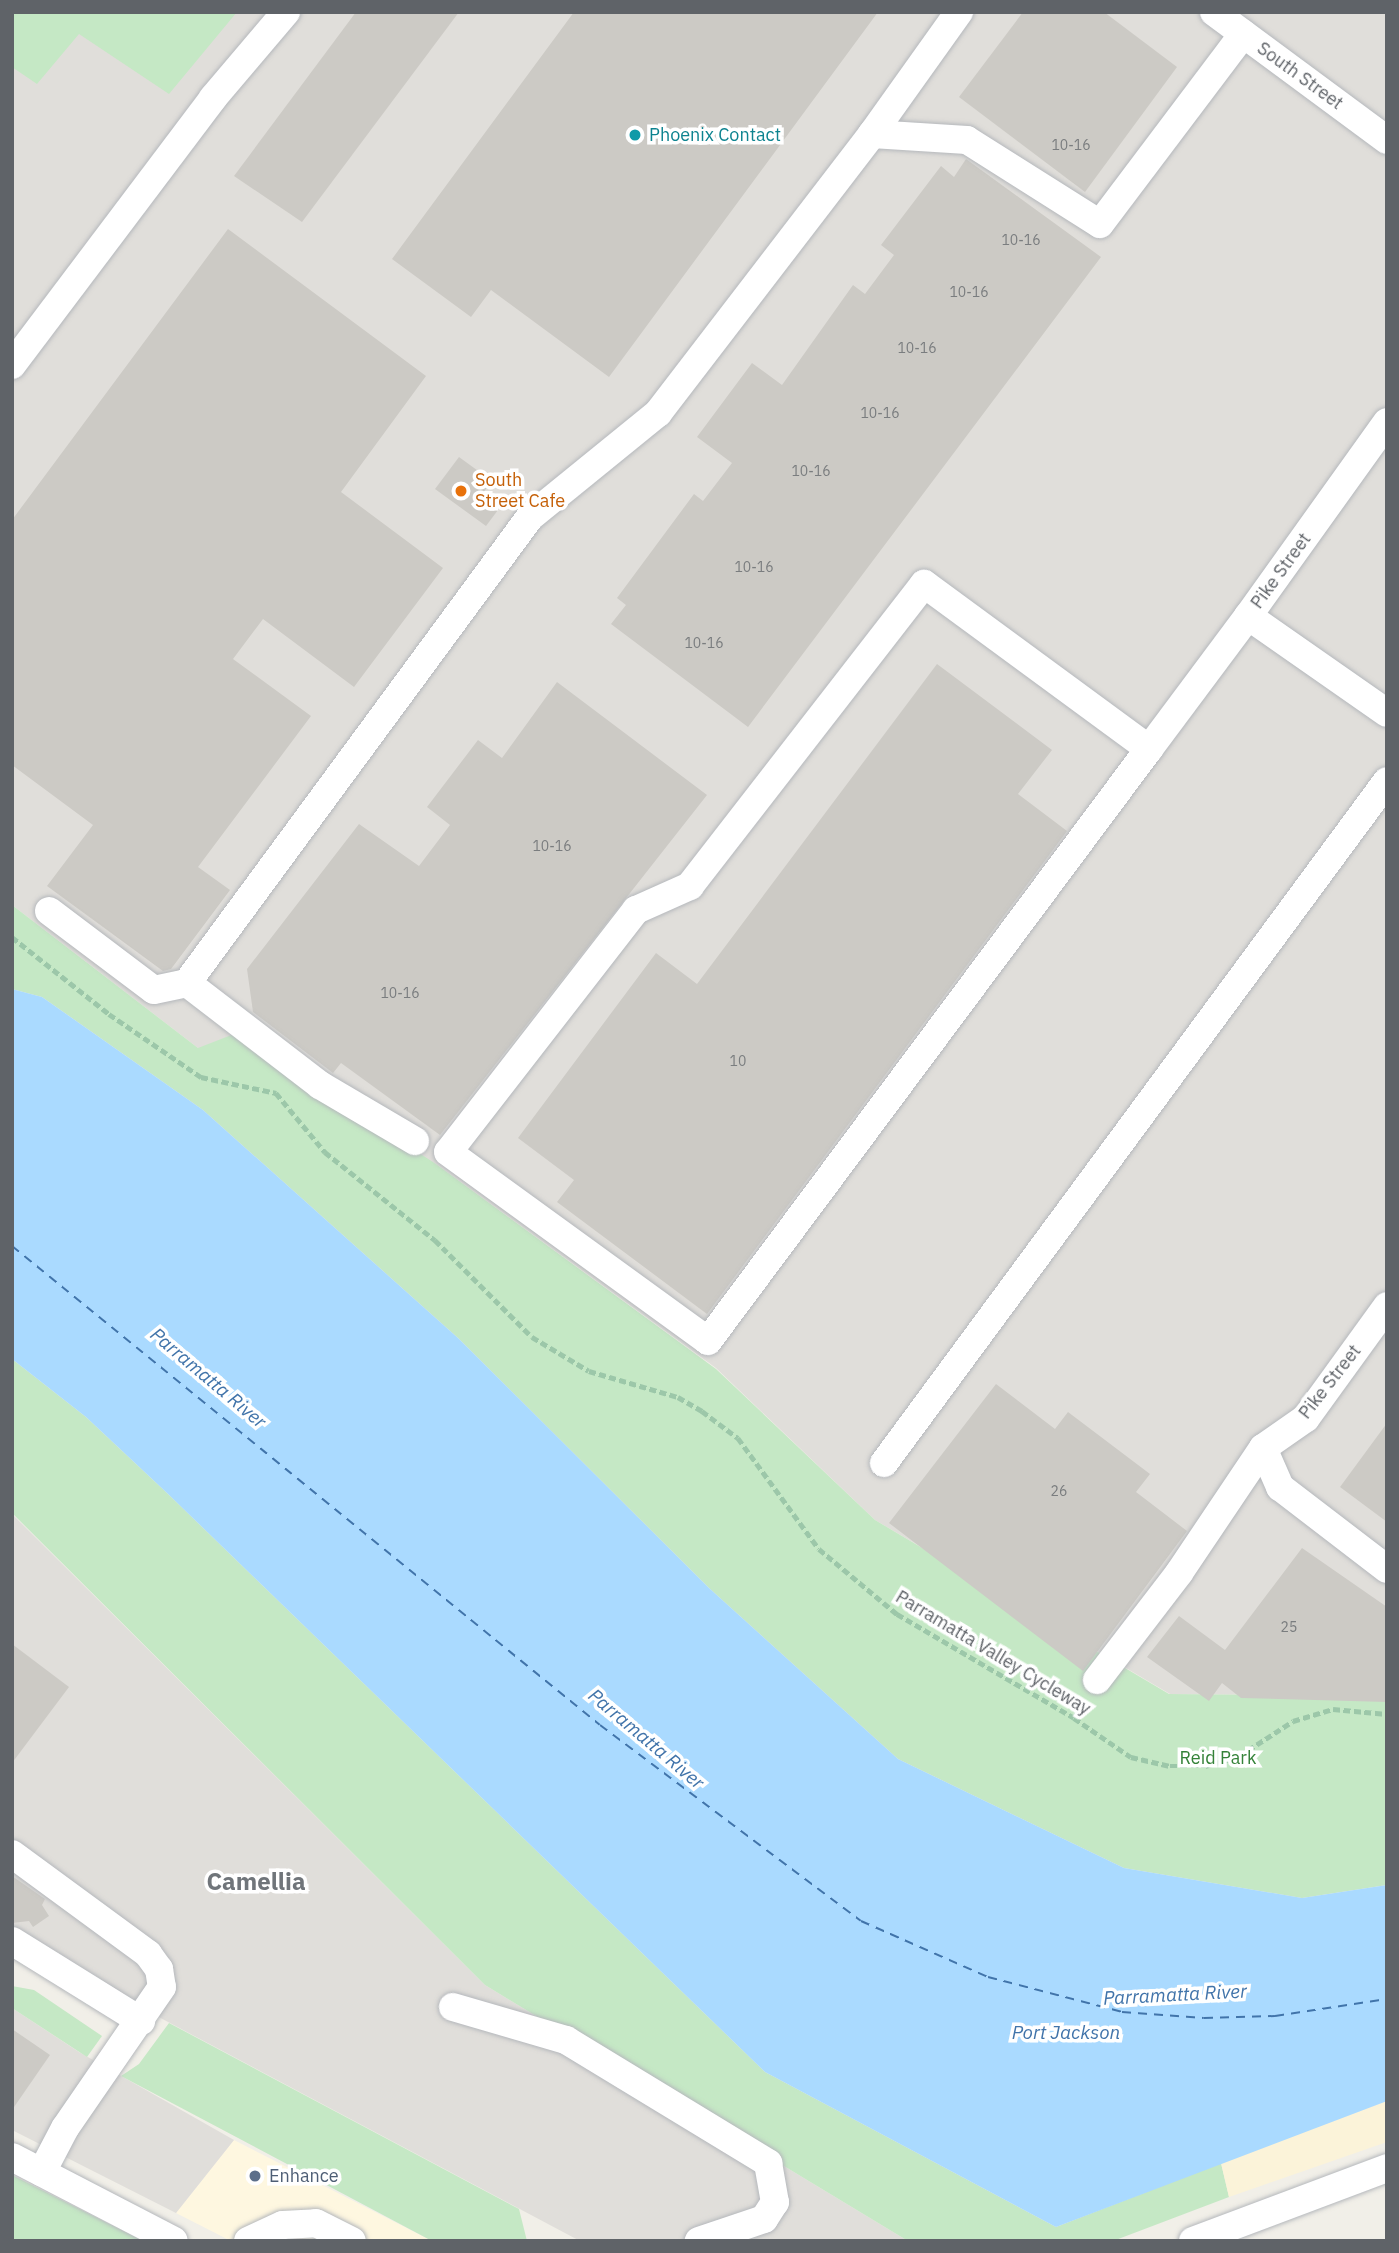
<!DOCTYPE html>
<html>
<head>
<meta charset="utf-8">
<style>
  body { margin:0 }
  #map { position:relative; width:1399px; height:2253px; overflow:hidden; background:#f1efe8; font-family:"IBM Plex Sans",sans-serif }
  div>[style] { position:absolute }
  .commercial>* { inset:0; background:#fef7e0 }
  .industrial>* { inset:0; background:#e0deda }
  .green>* { inset:0; background:#c5e8c5 }
  .sand>* { inset:0; background:#fbf3d9 }
  .water>* { inset:0; background:#aadaff }
  .ferry>* { height:2px; margin-top:-1px; transform-origin:0; background:repeating-linear-gradient(90deg,#4174aa 0 9px,transparent 0 16px) }
  .building>* { inset:0; background:#cccac5 }
  .path>* { height:4.5px; margin-top:-2.25px; transform-origin:0; background:repeating-linear-gradient(90deg,#9cc7a9 0 7px,transparent 0 10.5px) }
  .roads { filter:drop-shadow(0 0 2px #b5b8bc) drop-shadow(0 0 2px #b5b8bc) }
  .minor>* { height:28px; margin:-14px; padding:0 14px; transform-origin:14px; border-radius:14px; background:#fff }
  .dots>* { width:19px; height:19px; translate:-50% -50%; box-sizing:border-box; border:4px solid #fff; border-radius:50% }
  span { translate:-50% -50%; white-space:nowrap; text-align:center; line-height:1.15; -webkit-text-stroke:7px #fff; paint-order:stroke }
  .number-label { font-size:14px; color:#7a7d7f }
  .number-label span { -webkit-text-stroke-width:0 }
  .street-label { font-size:18px; color:#5f6368 }
  .culture-label { font-size:18px; color:#0d838f }
  .left { translate:0 -50%; text-align:left }
  .food-label { font-size:18px; color:#c56008 }
  .park-label { font-size:18px; color:#348238 }
  .service-label { font-size:18px; color:#4e5e75 }
  .water-label { font-size:19px; color:#4174aa; font-style:italic }
  .district-label { font-size:24px; color:#70757a; font-weight:700 }
  .frame { position:absolute; inset:0; border:14px solid #5f6368; pointer-events:none }
</style>
</head>
<body>
<div id="map">
  <div class="commercial">
    <i style="clip-path:polygon(234px 2140px,432px 2241px,231px 2241px,176px 2213px)"></i>
  </div>
  <div class="industrial">
    <i style="clip-path:polygon(12px 12px,1387px 12px,1387px 1696px,1170px 1694px,875px 1520px,716px 1368px,436px 1164px,198px 1048px,12px 905px)"></i>
    <i style="clip-path:polygon(12px 1514px,485px 1985px,908px 2241px,580px 2241px,138px 2006px,12px 1927px)"></i>
    <i style="clip-path:polygon(12px 2008px,79px 2052px,234px 2140px,176px 2213px,12px 2130px)"></i>
  </div>
  <div class="green">
    <i style="clip-path:polygon(12px 12px,237px 12px,169px 94px,79px 34px,37px 84px,12px 67px)"></i>
    <i style="clip-path:polygon(12px 905px,198px 1048px,234px 1034px,436px 1164px,716px 1369px,875px 1520px,1169px 1694px,1387px 1696px,1387px 1885px,1302px 1898px,1124px 1868px,898px 1759px,709px 1588px,458px 1338px,203px 1110px,42px 997px,12px 989px)"></i>
    <i style="clip-path:polygon(12px 1359px,86px 1417px,167px 1493px,765px 2072px,1056px 2227px,1221px 2163px,1229px 2197px,1113px 2241px,908px 2241px,485px 1985px,12px 1513px)"></i>
    <i style="clip-path:polygon(12px 1986px,34px 1990px,102px 2036px,87px 2057px,12px 2008px)"></i>
    <i style="clip-path:polygon(169px 2023px,519px 2209px,527px 2241px,432px 2241px,121px 2076px,139px 2064px)"></i>
    <i style="clip-path:polygon(12px 2175px,143px 2241px,12px 2240px)"></i>
  </div>
  <div class="sand">
    <i style="clip-path:polygon(1387px 2101px,1387px 2142px,1229px 2197px,1221px 2163px)"></i>
  </div>
  <div class="water">
    <i style="clip-path:polygon(12px 989px,42px 997px,203px 1110px,458px 1338px,709px 1588px,898px 1759px,1124px 1868px,1302px 1898px,1387px 1885px,1387px 2101px,1056px 2227px,765px 2072px,167px 1493px,86px 1417px,12px 1359px)"></i>
  </div>
  <div class="ferry">
    <i style="left:12px;top:1246px;width:758px;rotate:39.17deg"></i>
    <i style="left:600px;top:1725px;width:326px;rotate:36.9deg"></i>
    <i style="left:861px;top:1921px;width:139px;rotate:23.8deg"></i>
    <i style="left:988px;top:1977px;width:138px;rotate:14.6deg"></i>
    <i style="left:1122px;top:2012px;width:82px;rotate:4.2deg"></i>
    <i style="left:1204px;top:2018px;width:71px;rotate:-1.6deg"></i>
    <i style="left:1275px;top:2016px;width:113px;rotate:-8.6deg"></i>
  </div>
  <div class="building">
    <i style="clip-path:polygon(356px 12px,459px 12px,302px 222px,234px 176px)"></i>
    <i style="clip-path:polygon(574px 12px,878px 12px,609px 377px,491px 290px,471px 317px,392px 259px)"></i>
    <i style="clip-path:polygon(1023px 12px,1104px 12px,1177px 67px,1085px 192px,959px 97px)"></i>
    <i style="clip-path:polygon(966px 159px,1101px 257px,748px 727px,611px 624px,626px 605px,617px 598px,694px 494px,703px 501px,732px 463px,697px 437px,752px 363px,782px 385px,853px 285px,865px 294px,894px 255px,881px 245px,941px 166px,954px 177px)"></i>
    <i style="clip-path:polygon(228px 229px,426px 376px,341px 492px,443px 568px,354px 687px,263px 619px,233px 659px,311px 716px,198px 867px,230px 890px,171px 969px,163px 971px,47px 886px,93px 825px,12px 765px,12px 520px)"></i>
    <i style="clip-path:polygon(459px 457px,492px 481px,483px 493px,501px 506px,486px 526px,435px 489px)"></i>
    <i style="clip-path:polygon(937px 664px,1052px 750px,1018px 794px,1067px 831px,707px 1314px,557px 1202px,574px 1180px,518px 1138px,656px 953px,697px 984px)"></i>
    <i style="clip-path:polygon(557px 682px,707px 795px,440px 1135px,341px 1063px,333px 1073px,253px 1012px,247px 969px,359px 824px,419px 866px,450px 825px,427px 807px,478px 740px,502px 758px)"></i>
    <i style="clip-path:polygon(996px 1384px,1055px 1429px,1068px 1412px,1150px 1474px,1136px 1492px,1187px 1531px,1083px 1671px,889px 1523px)"></i>
    <i style="clip-path:polygon(1387px 1423px,1387px 1522px,1340px 1487px)"></i>
    <i style="clip-path:polygon(1302px 1548px,1387px 1607px,1387px 1702px,1241px 1698px,1222px 1683px,1209px 1701px,1147px 1657px,1179px 1616px,1225px 1650px)"></i>
    <i style="clip-path:polygon(12px 1644px,69px 1687px,12px 1763px)"></i>
    <i style="clip-path:polygon(12px 1876px,45px 1899px,42px 1905px,49px 1916px,33px 1927px,29px 1921px,12px 1923px)"></i>
    <i style="clip-path:polygon(12px 2029px,50px 2055px,12px 2110px)"></i>
  </div>
  <div class="path">
    <i style="left:12px;top:937px;width:124px;rotate:38.4deg"></i>
    <i style="left:109px;top:1014px;width:112px;rotate:34.4deg"></i>
    <i style="left:201px;top:1077px;width:77px;rotate:12deg"></i>
    <i style="left:276px;top:1093px;width:77px;rotate:50.3deg"></i>
    <i style="left:325px;top:1152px;width:141px;rotate:38.7deg"></i>
    <i style="left:435px;top:1240px;width:137px;rotate:45deg"></i>
    <i style="left:532px;top:1337px;width:66px;rotate:30.8deg"></i>
    <i style="left:589px;top:1371px;width:93px;rotate:16.3deg"></i>
    <i style="left:678px;top:1397px;width:28px;rotate:30deg"></i>
    <i style="left:702px;top:1411px;width:45px;rotate:36.9deg"></i>
    <i style="left:738px;top:1438px;width:137px;rotate:53.9deg"></i>
    <i style="left:819px;top:1549px;width:102px;rotate:39.8deg"></i>
    <i style="left:897px;top:1614px;width:205px;rotate:30.4deg"></i>
    <i style="left:1074px;top:1718px;width:69px;rotate:34.4deg"></i>
    <i style="left:1131px;top:1757px;width:40px;rotate:13deg"></i>
    <i style="left:1170px;top:1766px;width:35px"></i>
    <i style="left:1205px;top:1766px;width:35px;rotate:-16deg"></i>
    <i style="left:1239px;top:1756px;width:64px;rotate:-32.9deg"></i>
    <i style="left:1293px;top:1721px;width:42px;rotate:-16.7deg"></i>
    <i style="left:1333px;top:1709px;width:54px;rotate:5.3deg"></i>
    <i style="left:1074px;top:1718px;width:21px;rotate:-59deg"></i>
  </div>
  <div class="roads">
    <div class="minor">
      <i style="left:1214px;top:12px;width:215px;rotate:36.5deg"></i>
      <i style="left:872px;top:134px;width:95px;rotate:3.6deg"></i>
      <i style="left:967px;top:140px;width:157px;rotate:32.3deg"></i>
      <i style="left:1100px;top:224px;width:238px;rotate:-53deg"></i>
      <i style="left:12px;top:365px;width:334px;rotate:-53deg"></i>
      <i style="left:213px;top:98px;width:113px;rotate:-49.7deg"></i>
      <i style="left:1387px;top:422px;width:239px;rotate:125.6deg"></i>
      <i style="left:1248px;top:616px;width:169px;rotate:34.9deg"></i>
      <i style="left:1149px;top:749px;width:279px;rotate:-143.7deg"></i>
      <i style="left:924px;top:584px;width:382px;rotate:127.8deg"></i>
      <i style="left:690px;top:886px;width:59px;rotate:156deg"></i>
      <i style="left:636px;top:910px;width:306px;rotate:127.8deg"></i>
      <i style="left:448px;top:1152px;width:321px;rotate:36deg"></i>
      <i style="left:708px;top:1341px;width:738px;rotate:-53.32deg"></i>
      <i style="left:1149px;top:749px;width:166px;rotate:-53.3deg"></i>
      <i style="left:49px;top:911px;width:131px;rotate:37deg"></i>
      <i style="left:154px;top:990px;width:34px;rotate:-12deg"></i>
      <i style="left:415px;top:1141px;width:110px;rotate:-149.5deg"></i>
      <i style="left:320px;top:1085px;width:168px;rotate:-142.5deg"></i>
      <i style="left:187px;top:983px;width:579px;rotate:-53.65deg"></i>
      <i style="left:530px;top:517px;width:165px;rotate:-39.1deg"></i>
      <i style="left:658px;top:413px;width:352px;rotate:-52.5deg"></i>
      <i style="left:872px;top:134px;width:150px;rotate:-54.5deg"></i>
      <i style="left:1263px;top:1448px;width:43px;rotate:66.4deg"></i>
      <i style="left:1280px;top:1487px;width:135px;rotate:37.5deg"></i>
      <i style="left:884px;top:1463px;width:847px;rotate:-53.59deg"></i>
      <i style="left:1097px;top:1680px;width:135px;rotate:-52.5deg"></i>
      <i style="left:1179px;top:1573px;width:151px;rotate:-56.1deg"></i>
      <i style="left:1263px;top:1448px;width:52px;rotate:-34.9deg"></i>
      <i style="left:1306px;top:1418px;width:138px;rotate:-54.1deg"></i>
      <i style="left:12px;top:1854px;width:169px;rotate:36.3deg"></i>
      <i style="left:148px;top:1954px;width:19px;rotate:54deg"></i>
      <i style="left:159px;top:1969px;width:18px;rotate:81deg"></i>
      <i style="left:162px;top:1987px;width:171px;rotate:124.5deg"></i>
      <i style="left:65px;top:2128px;width:50px;rotate:117.6deg"></i>
      <i style="left:12px;top:1941px;width:152px;rotate:31.8deg"></i>
      <i style="left:453px;top:2007px;width:118px;rotate:16.3deg"></i>
      <i style="left:566px;top:2040px;width:237px;rotate:31.3deg"></i>
      <i style="left:768px;top:2163px;width:40px;rotate:80deg"></i>
      <i style="left:775px;top:2202px;width:20px;rotate:123deg"></i>
      <i style="left:764px;top:2219px;width:69px;rotate:161.3deg"></i>
      <i style="left:12px;top:2157px;width:182px;rotate:27.4deg"></i>
      <i style="left:248px;top:2241px;width:38px;rotate:-25deg"></i>
      <i style="left:283px;top:2225px;width:33px;rotate:-3deg"></i>
      <i style="left:316px;top:2223px;width:40px;rotate:26.6deg"></i>
      <i style="left:1193px;top:2241px;width:207px;rotate:-20.6deg"></i>
    </div>
  </div>
  <div class="dots">
    <i style="left:635px;top:135px;background:#0f9aa8"></i>
    <i style="left:461px;top:491px;background:#e8710a"></i>
    <i style="left:255px;top:2176px;background:#5c6f8a"></i>
  </div>
  <div class="number-label">
    <span style="left:1071px;top:145px">10-16</span>
    <span style="left:1021px;top:240px">10-16</span>
    <span style="left:969px;top:292px">10-16</span>
    <span style="left:917px;top:348px">10-16</span>
    <span style="left:880px;top:413px">10-16</span>
    <span style="left:811px;top:471px">10-16</span>
    <span style="left:754px;top:567px">10-16</span>
    <span style="left:704px;top:643px">10-16</span>
    <span style="left:552px;top:846px">10-16</span>
    <span style="left:400px;top:993px">10-16</span>
    <span style="left:738px;top:1061px">10</span>
    <span style="left:1059px;top:1491px">26</span>
    <span style="left:1289px;top:1627px">25</span>
  </div>
  <div class="street-label">
    <span style="left:1300px;top:76px;rotate:36deg">South Street</span>
    <span style="left:1281px;top:571px;rotate:-54deg">Pike Street</span>
    <span style="left:1330px;top:1382px;rotate:-52deg">Pike Street</span>
    <span style="left:993px;top:1653px;rotate:31deg">Parramatta Valley Cycleway</span>
  </div>
  <div class="culture-label">
    <span class="left" style="left:649px;top:135px">Phoenix Contact</span>
  </div>
  <div class="food-label">
    <span class="left" style="left:475px;top:491px">South<br>Street Cafe</span>
  </div>
  <div class="park-label">
    <span style="left:1218px;top:1758px">Reid Park</span>
  </div>
  <div class="service-label">
    <span class="left" style="left:269px;top:2176px">Enhance</span>
  </div>
  <div class="water-label">
    <span style="left:208px;top:1378px;rotate:40deg">Parramatta River</span>
    <span style="left:646px;top:1739px;rotate:40deg">Parramatta River</span>
    <span style="left:1175px;top:1995px;rotate:-3deg">Parramatta River</span>
    <span style="left:1066px;top:2033px">Port Jackson</span>
  </div>
  <div class="district-label">
    <span style="left:256px;top:1882px">Camellia</span>
  </div>
  <div class="frame"></div>
</div>
</body>
</html>
